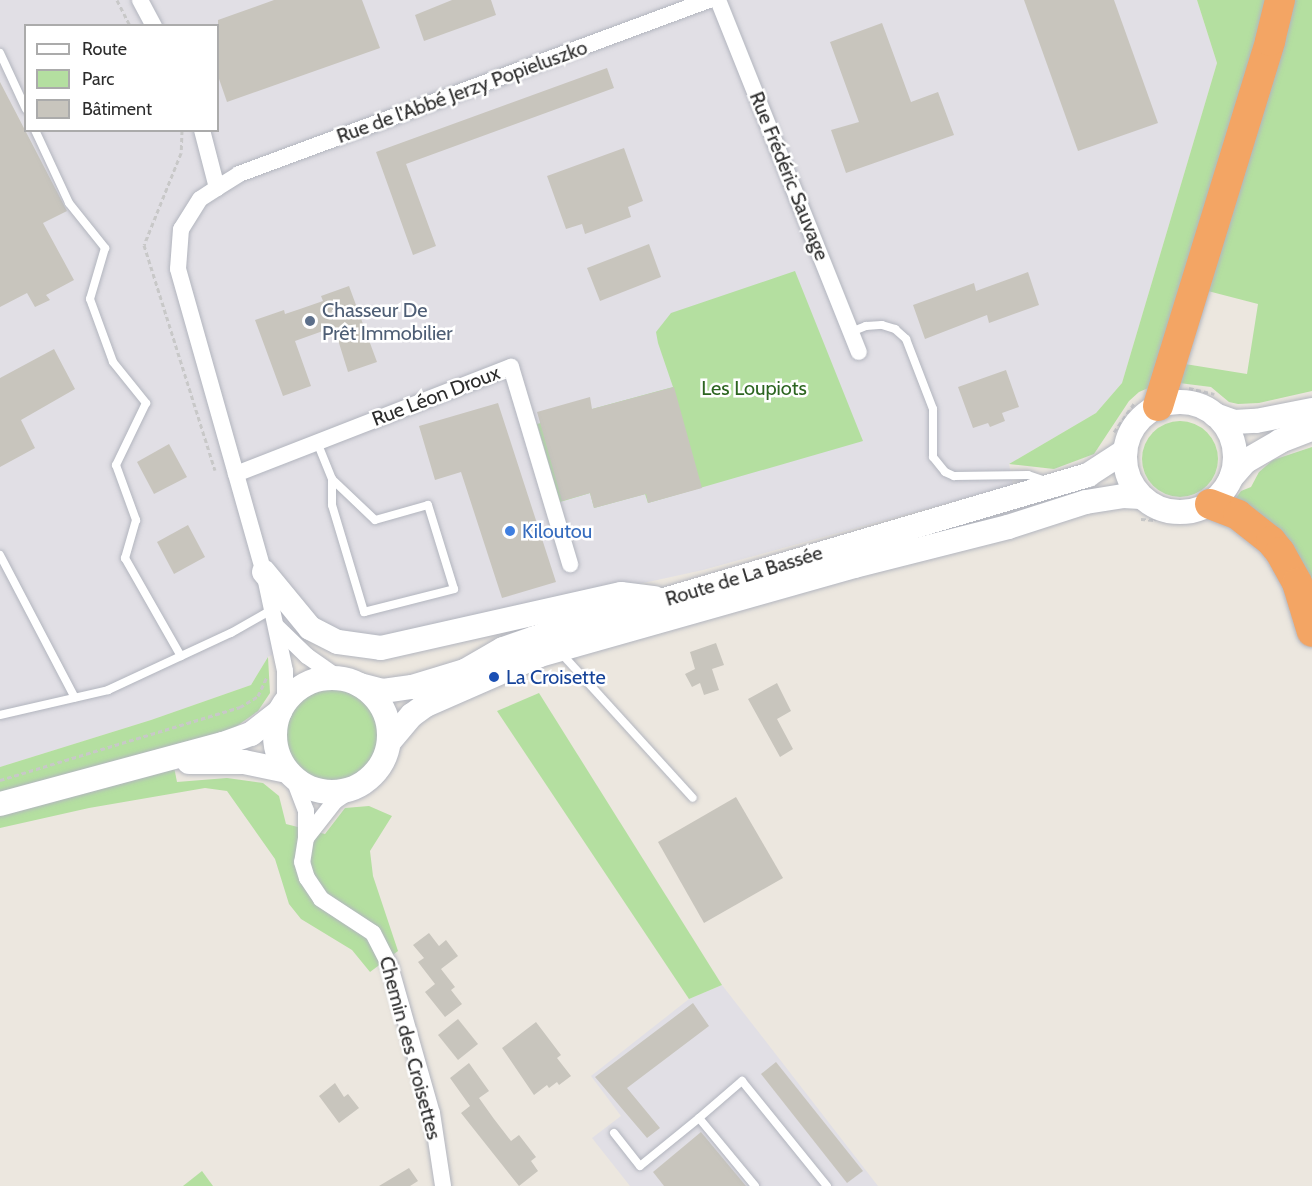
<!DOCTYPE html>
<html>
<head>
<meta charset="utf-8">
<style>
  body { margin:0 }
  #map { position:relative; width:1312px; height:1186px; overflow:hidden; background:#ece7df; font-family:Cabin,sans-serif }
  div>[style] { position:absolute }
  .industrial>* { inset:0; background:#e1dfe5 }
  .green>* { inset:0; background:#b4dfa0 }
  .round { border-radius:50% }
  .building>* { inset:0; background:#c8c5bd }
  .path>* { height:3px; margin-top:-1.5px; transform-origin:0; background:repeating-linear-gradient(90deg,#c8c8c8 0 4.5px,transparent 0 7.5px) }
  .roads { filter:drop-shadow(0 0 2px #b2b5be) drop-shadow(0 0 2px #b2b5be) }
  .service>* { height:8px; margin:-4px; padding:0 4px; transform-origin:4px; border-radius:4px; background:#fff }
  .minor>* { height:16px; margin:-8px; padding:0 8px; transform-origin:8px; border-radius:8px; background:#fff }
  .secondary>* { height:24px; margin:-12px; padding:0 12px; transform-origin:12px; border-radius:12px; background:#fff }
  .secondary>.ring { margin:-12px; padding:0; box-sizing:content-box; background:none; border:24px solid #fff; border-radius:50% }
  .motorway>* { height:30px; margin:-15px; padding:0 15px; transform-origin:15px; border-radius:15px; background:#f3a564 }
  .dots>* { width:16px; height:16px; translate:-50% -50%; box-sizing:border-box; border:3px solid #fff; border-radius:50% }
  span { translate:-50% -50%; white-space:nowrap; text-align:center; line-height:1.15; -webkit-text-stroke:5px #fff; paint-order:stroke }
  .street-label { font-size:20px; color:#2c2c2c }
  .service-label { font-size:20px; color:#4e5e75 }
  .left { translate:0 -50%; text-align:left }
  .park-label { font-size:20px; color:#2c6520 }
  .shop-label { font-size:20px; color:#366cbe }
  .transit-label { font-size:20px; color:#164399 }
  .legend { position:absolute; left:24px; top:24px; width:195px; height:108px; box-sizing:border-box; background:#fff; border:2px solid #ababab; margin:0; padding:8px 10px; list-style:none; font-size:18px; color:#2c2c2c }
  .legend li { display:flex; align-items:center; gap:12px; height:30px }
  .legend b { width:30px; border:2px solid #ababab }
</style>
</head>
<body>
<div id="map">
  <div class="industrial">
    <i style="clip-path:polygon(evenodd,0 0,1197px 0,1217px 63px,1122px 383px,1096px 413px,1009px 464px,1013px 485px,703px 570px,401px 636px,347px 636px,320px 626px,268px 657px,251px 685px,151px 720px,0 767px,0 0,26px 26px,218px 26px,218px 130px,26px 130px,26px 26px)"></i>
    <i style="clip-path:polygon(722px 985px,878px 1186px,630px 1186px,592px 1138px,621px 1116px,591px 1076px,689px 999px)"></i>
  </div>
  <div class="green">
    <i style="clip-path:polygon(1197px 0,1268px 0,1153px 386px,1139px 392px,1129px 401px,1094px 454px,1054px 469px,1009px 464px,1096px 413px,1122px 383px,1217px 63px)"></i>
    <i style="clip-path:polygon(1294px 0,1312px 0,1312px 391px,1259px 403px,1238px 404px,1229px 402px,1211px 387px,1179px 383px,1185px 364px,1247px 374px,1258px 304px,1204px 290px)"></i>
    <i style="clip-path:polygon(795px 271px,863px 441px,648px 503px,645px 494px,594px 508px,590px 493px,560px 502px,537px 424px,673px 387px,658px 343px,656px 332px,671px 313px)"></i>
    <i class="round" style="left:1142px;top:421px;width:76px;height:76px"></i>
    <i style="clip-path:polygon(1312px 447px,1312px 592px,1230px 506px,1241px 491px,1251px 487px,1259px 472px,1273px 460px)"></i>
    <i style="clip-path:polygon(268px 657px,270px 693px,258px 711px,227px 733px,170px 747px,177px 782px,227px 778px,263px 783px,279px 796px,286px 824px,325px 834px,345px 808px,369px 806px,392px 816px,370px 851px,373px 876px,398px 951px,370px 972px,352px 950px,301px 919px,289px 904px,275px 859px,227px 791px,205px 788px,89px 808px,0 828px,0 767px,151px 720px,251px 685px)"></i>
    <i class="round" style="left:285px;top:688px;width:94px;height:94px"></i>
    <i style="clip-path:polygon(539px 693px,722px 985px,689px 999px,497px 711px)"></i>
    <i style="clip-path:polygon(202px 1171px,213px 1186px,183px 1186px)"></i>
  </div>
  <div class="building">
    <i style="clip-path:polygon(274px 0,362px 0,380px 48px,227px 102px,218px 76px,218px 20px)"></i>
    <i style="clip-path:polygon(452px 0,491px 0,496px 15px,424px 41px,415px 15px)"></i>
    <i style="clip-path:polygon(1024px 0,1114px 0,1158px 123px,1078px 151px)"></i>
    <i style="clip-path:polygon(882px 23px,911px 102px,938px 92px,954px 135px,846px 173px,831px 130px,859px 122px,830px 42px)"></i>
    <i style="clip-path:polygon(607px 68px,614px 88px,406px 164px,436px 246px,413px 255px,376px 152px)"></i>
    <i style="clip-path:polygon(0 82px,67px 211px,43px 223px,74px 280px,46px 295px,50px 300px,35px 307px,27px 293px,0 307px)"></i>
    <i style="clip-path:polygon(624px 148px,643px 201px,628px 207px,631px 217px,585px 234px,582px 224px,566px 229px,547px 176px)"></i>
    <i style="clip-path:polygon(649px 244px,661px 277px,600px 301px,587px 268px)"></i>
    <i style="clip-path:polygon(1028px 272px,1039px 305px,989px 323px,987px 315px,925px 339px,913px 305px,974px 283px,976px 291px)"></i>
    <i style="clip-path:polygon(349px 286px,377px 362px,348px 372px,334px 327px,295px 341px,311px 386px,283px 396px,255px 320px,284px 310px,285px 314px,300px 309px,323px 301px,321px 296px)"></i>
    <i style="clip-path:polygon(54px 349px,75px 389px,21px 420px,35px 448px,0 467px,0 378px)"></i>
    <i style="clip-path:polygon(1006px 370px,1019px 407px,1002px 413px,1005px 421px,990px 427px,988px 423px,973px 428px,958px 387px)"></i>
    <i style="clip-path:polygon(674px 387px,702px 488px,648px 503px,646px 494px,594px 508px,590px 493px,562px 501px,537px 412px,590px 397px,592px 409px)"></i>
    <i style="clip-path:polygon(498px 403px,556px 582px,502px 598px,461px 472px,435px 480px,419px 426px)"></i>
    <i style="clip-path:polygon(169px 444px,187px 477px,154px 494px,137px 462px)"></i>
    <i style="clip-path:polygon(188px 525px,205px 557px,174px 574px,157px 542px)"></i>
    <i style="clip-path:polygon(716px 643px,724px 665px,712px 669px,719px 690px,704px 695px,700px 683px,692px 687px,685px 674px,695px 669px,690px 652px)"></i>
    <i style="clip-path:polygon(777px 683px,791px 711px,777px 719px,793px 749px,780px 757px,748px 699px)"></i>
    <i style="clip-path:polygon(736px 797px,783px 878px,704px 923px,658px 842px)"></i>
    <i style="clip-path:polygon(429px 933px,439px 946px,446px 940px,458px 956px,441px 969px,455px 987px,451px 990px,462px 1004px,445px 1017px,425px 992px,435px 984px,418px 962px,424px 958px,413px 945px)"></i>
    <i style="clip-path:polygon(693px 1003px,709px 1026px,627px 1088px,660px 1128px,647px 1138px,595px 1077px)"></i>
    <i style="clip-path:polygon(458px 1019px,478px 1044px,458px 1060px,438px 1035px)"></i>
    <i style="clip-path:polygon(536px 1022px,561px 1055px,557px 1058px,571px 1076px,559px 1085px,557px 1082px,549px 1088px,547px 1085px,534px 1095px,502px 1048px)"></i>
    <i style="clip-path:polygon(776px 1062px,863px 1171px,847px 1183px,761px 1074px)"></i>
    <i style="clip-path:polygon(469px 1063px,489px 1091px,479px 1098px,494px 1119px,511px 1141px,519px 1135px,536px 1157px,531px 1161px,538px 1171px,519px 1186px,461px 1113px,470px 1106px,450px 1078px)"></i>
    <i style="clip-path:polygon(335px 1083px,344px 1097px,348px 1094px,359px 1108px,339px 1123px,319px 1096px)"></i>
    <i style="clip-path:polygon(701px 1132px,746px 1186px,664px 1186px,653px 1172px)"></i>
    <i style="clip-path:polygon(409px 1168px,418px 1181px,410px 1186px,379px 1186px)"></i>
  </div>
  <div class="path">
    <i style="left:117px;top:0;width:29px;rotate:63deg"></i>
    <i style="left:182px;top:130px;width:23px;rotate:92deg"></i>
    <i style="left:181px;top:153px;width:99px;rotate:111.9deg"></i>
    <i style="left:144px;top:245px;width:236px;rotate:72.5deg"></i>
    <i style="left:1189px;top:388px;width:26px;rotate:13deg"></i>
    <i style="left:1114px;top:432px;width:35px;rotate:-55deg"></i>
    <i style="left:1141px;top:519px;width:13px;rotate:4deg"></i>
    <i style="left:1154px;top:520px;width:14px;rotate:-51deg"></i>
    <i style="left:0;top:780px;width:251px;rotate:-16.9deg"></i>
    <i style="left:240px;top:707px;width:21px;rotate:-31deg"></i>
    <i style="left:258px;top:696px;width:21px;rotate:-65deg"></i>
  </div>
  <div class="roads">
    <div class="service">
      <i style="left:0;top:53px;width:62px;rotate:65.1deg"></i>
      <i style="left:35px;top:130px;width:81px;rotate:65deg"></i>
      <i style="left:69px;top:203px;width:58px;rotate:51.3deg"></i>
      <i style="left:105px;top:248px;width:53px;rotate:106.4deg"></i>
      <i style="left:90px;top:299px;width:67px;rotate:69.9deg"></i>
      <i style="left:113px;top:362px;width:53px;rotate:51.2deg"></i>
      <i style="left:146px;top:403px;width:69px;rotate:115.8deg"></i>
      <i style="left:116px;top:465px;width:59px;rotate:70deg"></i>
      <i style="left:136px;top:520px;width:40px;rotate:106deg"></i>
      <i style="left:125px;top:558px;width:113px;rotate:60.3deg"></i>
      <i style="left:851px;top:332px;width:16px;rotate:-22deg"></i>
      <i style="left:866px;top:326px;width:16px;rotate:-4deg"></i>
      <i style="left:882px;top:325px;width:14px;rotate:17deg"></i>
      <i style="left:895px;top:329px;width:15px;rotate:42deg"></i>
      <i style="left:906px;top:339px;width:75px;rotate:68.9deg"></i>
      <i style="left:933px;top:409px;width:48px;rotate:90deg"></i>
      <i style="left:933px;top:457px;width:19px;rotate:51deg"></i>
      <i style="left:945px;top:472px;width:10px;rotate:24deg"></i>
      <i style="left:954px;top:476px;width:74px;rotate:-0.8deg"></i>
      <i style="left:1028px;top:475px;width:21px;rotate:19deg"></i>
      <i style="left:317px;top:442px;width:40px;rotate:68deg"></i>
      <i style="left:332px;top:479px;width:26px;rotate:90deg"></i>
      <i style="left:332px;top:505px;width:112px;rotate:73.3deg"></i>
      <i style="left:364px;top:612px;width:93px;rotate:-14.3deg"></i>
      <i style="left:454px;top:589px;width:88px;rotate:-107.2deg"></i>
      <i style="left:428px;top:505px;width:55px;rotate:164.2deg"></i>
      <i style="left:375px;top:520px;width:59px;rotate:-136.4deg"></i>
      <i style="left:0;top:555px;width:161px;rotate:62.3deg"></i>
      <i style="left:560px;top:652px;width:197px;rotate:47.7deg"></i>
      <i style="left:0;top:715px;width:111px;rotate:-13deg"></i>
      <i style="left:108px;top:690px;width:136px;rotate:-24.9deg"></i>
      <i style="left:231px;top:633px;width:48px;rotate:-29.7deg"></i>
      <i style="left:699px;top:1118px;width:57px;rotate:-40.7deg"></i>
      <i style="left:742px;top:1081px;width:135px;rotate:51deg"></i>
      <i style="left:614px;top:1133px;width:42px;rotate:51.8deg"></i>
      <i style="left:640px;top:1166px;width:76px;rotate:-39.1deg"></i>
      <i style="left:699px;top:1118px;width:88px;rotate:50.5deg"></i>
    </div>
    <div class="minor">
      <i style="left:140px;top:0;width:30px;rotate:62deg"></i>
      <i style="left:718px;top:0;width:379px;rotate:68.2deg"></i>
      <i style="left:202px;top:130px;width:60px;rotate:75.5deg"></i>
      <i style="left:217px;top:188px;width:20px;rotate:147deg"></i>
      <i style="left:200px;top:199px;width:36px;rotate:122deg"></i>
      <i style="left:181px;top:229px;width:40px;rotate:94.3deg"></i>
      <i style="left:178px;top:269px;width:315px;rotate:74.2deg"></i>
      <i style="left:264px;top:572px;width:101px;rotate:78deg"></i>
      <i style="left:285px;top:671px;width:31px;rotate:90deg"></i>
      <i style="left:217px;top:188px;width:26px;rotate:-32deg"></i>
      <i style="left:239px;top:174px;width:501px;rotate:-20.32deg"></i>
      <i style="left:236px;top:474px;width:295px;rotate:-21.3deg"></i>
      <i style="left:511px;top:367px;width:206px;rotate:73.3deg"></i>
      <i style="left:277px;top:627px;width:42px;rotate:44deg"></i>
      <i style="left:307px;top:656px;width:39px;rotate:35deg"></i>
      <i style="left:293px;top:777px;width:36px;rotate:69deg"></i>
      <i style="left:306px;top:811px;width:27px;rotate:90deg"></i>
      <i style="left:306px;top:838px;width:24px;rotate:99deg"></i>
      <i style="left:302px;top:862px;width:17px;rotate:73deg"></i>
      <i style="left:307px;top:878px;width:25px;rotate:56deg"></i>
      <i style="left:321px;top:899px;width:62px;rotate:33.2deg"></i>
      <i style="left:373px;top:933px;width:37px;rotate:63deg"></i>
      <i style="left:390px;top:966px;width:153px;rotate:74.1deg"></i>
      <i style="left:432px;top:1113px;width:74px;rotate:81.4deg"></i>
      <i style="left:306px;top:838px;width:47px;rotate:-51.9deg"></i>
      <i style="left:335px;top:801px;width:22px;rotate:-34deg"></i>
    </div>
    <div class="secondary">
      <i class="ring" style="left:1125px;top:402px;width:86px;height:86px"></i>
      <i style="left:1215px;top:415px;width:20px;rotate:20deg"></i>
      <i style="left:1234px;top:422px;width:22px;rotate:-3deg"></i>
      <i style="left:1256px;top:421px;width:57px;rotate:-11.1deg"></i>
      <i style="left:1231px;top:478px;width:23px;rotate:-49deg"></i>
      <i style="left:1246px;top:461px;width:39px;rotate:-30deg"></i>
      <i style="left:1280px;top:441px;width:34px;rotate:-21deg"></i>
      <i style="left:264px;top:572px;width:72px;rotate:50.6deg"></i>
      <i style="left:310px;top:628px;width:31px;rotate:27deg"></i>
      <i style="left:338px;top:642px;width:43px;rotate:7.9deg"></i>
      <i style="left:381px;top:648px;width:246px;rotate:-12.7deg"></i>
      <i style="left:621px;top:594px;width:34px;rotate:7deg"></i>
      <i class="ring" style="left:275px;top:678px;width:90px;height:90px"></i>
      <i style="left:360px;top:685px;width:24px;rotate:15deg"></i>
      <i style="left:383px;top:691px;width:29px;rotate:-8deg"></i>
      <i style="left:412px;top:687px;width:55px;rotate:-16.8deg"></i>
      <i style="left:465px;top:671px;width:44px;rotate:-30.1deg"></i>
      <i style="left:503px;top:649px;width:34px;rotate:-19deg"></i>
      <i style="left:535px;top:638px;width:577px;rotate:-16.42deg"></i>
      <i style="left:1088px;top:475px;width:44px;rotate:-33deg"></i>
      <i style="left:389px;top:742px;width:35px;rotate:-50deg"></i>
      <i style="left:412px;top:715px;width:17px;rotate:-36deg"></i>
      <i style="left:426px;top:705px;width:124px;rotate:-23.7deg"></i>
      <i style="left:540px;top:655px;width:326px;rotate:-15.8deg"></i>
      <i style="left:854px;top:566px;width:159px;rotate:-14.2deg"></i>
      <i style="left:1008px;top:527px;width:82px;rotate:-17.8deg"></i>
      <i style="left:1086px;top:502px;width:37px;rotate:-9deg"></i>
      <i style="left:1123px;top:496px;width:18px;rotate:3deg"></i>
      <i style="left:189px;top:762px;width:55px"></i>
      <i style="left:244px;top:762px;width:44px;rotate:11.8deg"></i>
      <i style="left:0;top:804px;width:231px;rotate:-15.1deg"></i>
      <i style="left:223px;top:744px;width:30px;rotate:-20deg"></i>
      <i style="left:251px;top:734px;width:37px;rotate:-38deg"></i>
    </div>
    <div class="motorway">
      <i style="left:1158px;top:406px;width:382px;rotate:-72.9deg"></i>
      <i style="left:1270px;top:41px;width:42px;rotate:-76.3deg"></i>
      <i style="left:1210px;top:504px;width:30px;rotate:21deg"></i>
      <i style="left:1238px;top:515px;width:42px;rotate:38.2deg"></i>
      <i style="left:1271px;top:541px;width:14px;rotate:51deg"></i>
      <i style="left:1280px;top:552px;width:35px;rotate:61deg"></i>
      <i style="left:1297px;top:583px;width:51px;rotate:73deg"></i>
    </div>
  </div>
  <div class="dots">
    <i style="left:310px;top:321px;background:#5c6f8a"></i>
    <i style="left:510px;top:531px;background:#3f7fe0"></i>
    <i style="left:494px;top:677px;background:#1a4fb4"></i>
  </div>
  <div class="street-label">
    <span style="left:462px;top:92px;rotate:-20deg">Rue de l'Abbé Jerzy Popieluszko</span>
    <span style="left:789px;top:176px;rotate:68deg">Rue Frédéric Sauvage</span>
    <span style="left:436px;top:396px;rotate:-21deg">Rue Léon Droux</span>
    <span style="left:744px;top:576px;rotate:-17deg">Route de La Bassée</span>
    <span style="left:410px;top:1048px;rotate:75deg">Chemin des Croisettes</span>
  </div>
  <div class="service-label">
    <span class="left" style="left:322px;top:322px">Chasseur De<br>Prêt Immobilier</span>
  </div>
  <div class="park-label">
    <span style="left:754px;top:388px">Les Loupiots</span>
  </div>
  <div class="shop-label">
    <span class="left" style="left:522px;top:531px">Kiloutou</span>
  </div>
  <div class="transit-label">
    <span class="left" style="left:506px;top:677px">La Croisette</span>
  </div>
  <ul class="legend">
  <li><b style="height:8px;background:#fff"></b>Route</li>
  <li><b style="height:16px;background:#b4dfa0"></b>Parc</li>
  <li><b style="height:16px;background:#c8c5bd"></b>Bâtiment</li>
  </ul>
</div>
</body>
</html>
